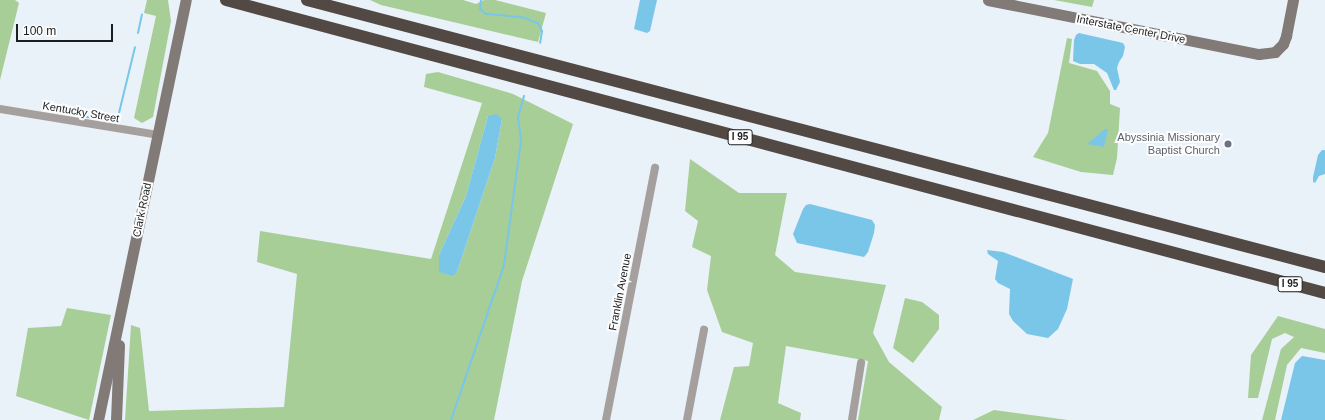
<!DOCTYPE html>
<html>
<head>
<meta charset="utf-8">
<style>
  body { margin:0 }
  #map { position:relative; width:1325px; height:420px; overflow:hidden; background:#e9f1f9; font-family:Arial,sans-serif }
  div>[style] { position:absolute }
  .green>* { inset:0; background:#a8ce98 }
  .water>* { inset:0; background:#79c6e9 }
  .stream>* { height:2px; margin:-1px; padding:0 1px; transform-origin:1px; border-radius:1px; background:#79c6e9 }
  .street>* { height:8px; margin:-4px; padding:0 4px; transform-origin:4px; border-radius:4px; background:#a5a09e }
  .secondary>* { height:11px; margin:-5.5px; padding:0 5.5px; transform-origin:5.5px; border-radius:5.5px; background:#817a77 }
  .highway>* { height:12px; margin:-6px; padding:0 6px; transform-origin:6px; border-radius:6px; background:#524844 }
  .dots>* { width:11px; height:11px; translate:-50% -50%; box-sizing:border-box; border:2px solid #fdfdfd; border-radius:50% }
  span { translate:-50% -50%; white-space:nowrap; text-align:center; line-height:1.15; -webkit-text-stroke:4px #fdfdfd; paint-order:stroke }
  .shield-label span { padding:1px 3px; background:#fdfdfd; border:1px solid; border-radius:3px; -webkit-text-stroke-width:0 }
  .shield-label { font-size:10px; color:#1b1e21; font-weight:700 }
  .street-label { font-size:11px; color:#1b1e21 }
  .worship-label { font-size:11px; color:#5b616d }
  .right { translate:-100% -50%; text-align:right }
  .scale { position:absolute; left:16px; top:24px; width:97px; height:18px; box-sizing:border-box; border:2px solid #1b1e21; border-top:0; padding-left:5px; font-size:12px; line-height:14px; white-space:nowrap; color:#1b1e21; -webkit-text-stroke:3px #fdfdfd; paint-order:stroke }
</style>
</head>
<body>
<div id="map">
  <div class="green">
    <i style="clip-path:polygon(0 0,15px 0,19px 3px,0 80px)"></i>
    <i style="clip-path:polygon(147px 0,168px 0,171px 21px,153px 117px,142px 123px,134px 118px,156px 16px,144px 13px)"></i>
    <i style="clip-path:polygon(370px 0,463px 0,476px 4px,484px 0,495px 0,546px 13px,538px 42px,381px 5px)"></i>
    <i style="clip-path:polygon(1054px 0,1094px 0,1092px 7px)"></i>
    <i style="clip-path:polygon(1067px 38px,1072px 39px,1069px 63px,1097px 71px,1110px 91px,1110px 104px,1120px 108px,1117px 158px,1113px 175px,1081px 172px,1033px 157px,1048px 133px)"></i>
    <i style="clip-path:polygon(evenodd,438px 72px,513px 94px,573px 124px,522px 281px,494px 420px,125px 420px,131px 325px,140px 328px,149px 411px,284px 407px,297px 274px,257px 262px,260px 231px,431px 259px,482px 103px,424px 87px,426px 74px,438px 72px,488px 116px,502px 119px,495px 158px,457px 272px,439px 255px,466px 196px,488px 116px)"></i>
    <i style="clip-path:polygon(690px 159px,739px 193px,787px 193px,775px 255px,795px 272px,886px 285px,873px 333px,889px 362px,942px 407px,939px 420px,858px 420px,868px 361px,786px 346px,778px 403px,801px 413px,800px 420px,720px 420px,734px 367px,749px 366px,753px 343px,722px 332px,707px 290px,711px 256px,692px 247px,698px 221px,685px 211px)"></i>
    <i style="clip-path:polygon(905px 298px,922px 302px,939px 315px,939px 329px,913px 363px,893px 348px)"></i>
    <i style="clip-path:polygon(67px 308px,111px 315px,89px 420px,16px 396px,28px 328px,61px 326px)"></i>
    <i style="clip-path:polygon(1278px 316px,1325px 329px,1325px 353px,1301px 348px,1287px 365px,1275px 420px,1262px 420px,1281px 349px,1294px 337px,1285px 333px,1272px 339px,1258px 398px,1248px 398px,1251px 355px)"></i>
    <i style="clip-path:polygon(994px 410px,1068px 420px,973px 420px)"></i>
  </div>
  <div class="water">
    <i style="clip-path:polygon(640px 0,657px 0,650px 31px,647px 33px,634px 29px)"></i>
    <i style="clip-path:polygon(1079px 33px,1123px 43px,1125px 47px,1123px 56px,1119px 62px,1117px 68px,1120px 82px,1116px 90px,1114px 90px,1107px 73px,1094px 64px,1080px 64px,1073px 61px,1074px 40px,1076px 35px)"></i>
    <i style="clip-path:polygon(496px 114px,502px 119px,495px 158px,457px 272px,453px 276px,439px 272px,439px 255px,466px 196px,488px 116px)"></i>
    <i style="clip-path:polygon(1105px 129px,1108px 129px,1104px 147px,1087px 144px)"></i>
    <i style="clip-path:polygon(1322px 150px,1325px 150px,1325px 174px,1319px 176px,1315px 183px,1313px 182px,1313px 177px,1318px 155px)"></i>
    <i style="clip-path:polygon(810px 204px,872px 220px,875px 225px,874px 233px,868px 252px,864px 257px,797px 243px,793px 234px,803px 209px,806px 205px)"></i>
    <i style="clip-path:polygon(987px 250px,1003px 252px,1073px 279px,1067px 309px,1058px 329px,1048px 338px,1027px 334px,1013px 321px,1009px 314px,1010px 289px,998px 283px,995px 279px,998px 261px,988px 254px)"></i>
    <i style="clip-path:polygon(1302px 356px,1325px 360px,1325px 420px,1281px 420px,1295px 363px)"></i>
  </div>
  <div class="stream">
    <i style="left:481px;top:0;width:9px;rotate:96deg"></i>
    <i style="left:480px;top:9px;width:8px;rotate:40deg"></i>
    <i style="left:486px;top:14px;width:36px;rotate:5deg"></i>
    <i style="left:522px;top:17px;width:17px;rotate:21deg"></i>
    <i style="left:538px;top:23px;width:9px;rotate:63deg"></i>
    <i style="left:542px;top:31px;width:12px;rotate:99deg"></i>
    <i style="left:138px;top:33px;width:19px;rotate:-78deg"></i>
    <i style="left:73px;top:115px;width:44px;rotate:7.8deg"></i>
    <i style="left:117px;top:121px;width:76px;rotate:-76.3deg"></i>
    <i style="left:451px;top:420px;width:164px;rotate:-71.1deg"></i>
    <i style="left:504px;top:265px;width:125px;rotate:-82.2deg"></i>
    <i style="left:521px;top:141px;width:24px;rotate:-97deg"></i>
    <i style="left:518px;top:117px;width:22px;rotate:-74deg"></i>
  </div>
  <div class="street">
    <i style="left:0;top:109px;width:160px;rotate:9.3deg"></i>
    <i style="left:606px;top:420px;width:257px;rotate:-79deg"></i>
    <i style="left:687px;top:420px;width:92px;rotate:-79.3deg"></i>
    <i style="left:852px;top:420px;width:58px;rotate:-81deg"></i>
  </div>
  <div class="secondary">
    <i style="left:988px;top:0;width:276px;rotate:11.3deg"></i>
    <i style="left:1259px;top:54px;width:16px;rotate:-7deg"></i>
    <i style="left:1275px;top:52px;width:11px;rotate:-45deg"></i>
    <i style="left:1283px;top:44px;width:9px;rotate:-69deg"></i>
    <i style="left:1286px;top:36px;width:37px;rotate:-79deg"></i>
    <i style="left:98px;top:420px;width:429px;rotate:-78.2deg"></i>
    <i style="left:116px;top:420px;width:75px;rotate:-87.7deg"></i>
  </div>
  <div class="highway">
    <i style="left:226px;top:0;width:1137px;rotate:14.93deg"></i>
    <i style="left:307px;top:0;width:1052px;rotate:14.7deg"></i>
  </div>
  <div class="dots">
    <i style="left:1228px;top:144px;background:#6b7280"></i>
  </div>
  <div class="shield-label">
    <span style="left:740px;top:137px">I 95</span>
    <span style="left:1290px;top:284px">I 95</span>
  </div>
  <div class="street-label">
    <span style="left:1131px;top:29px;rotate:11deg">Interstate Center Drive</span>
    <span style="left:81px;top:112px;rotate:10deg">Kentucky Street</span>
    <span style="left:142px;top:210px;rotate:-78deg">Clark Road</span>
    <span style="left:620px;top:292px;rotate:-79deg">Franklin Avenue</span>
  </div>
  <div class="worship-label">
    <span class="right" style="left:1220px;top:144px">Abyssinia Missionary<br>Baptist Church</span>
  </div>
  <div class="scale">100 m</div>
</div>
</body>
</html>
